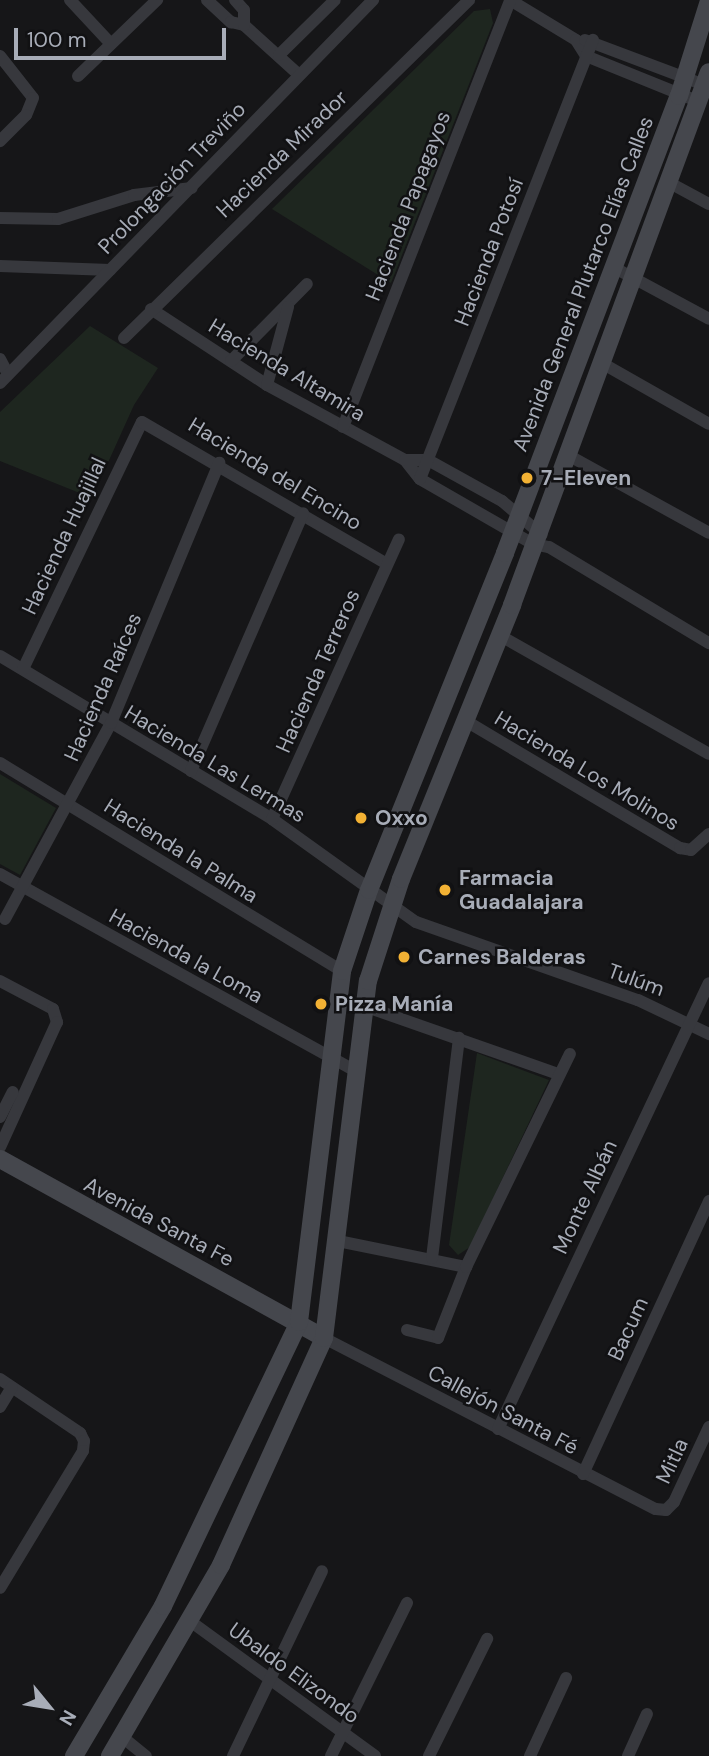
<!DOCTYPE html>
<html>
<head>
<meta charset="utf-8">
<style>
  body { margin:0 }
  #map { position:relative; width:709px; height:1756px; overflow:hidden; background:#161618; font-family:"DM Sans",sans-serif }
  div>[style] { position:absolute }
  .green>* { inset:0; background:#1e261f }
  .street>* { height:12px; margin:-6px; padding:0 6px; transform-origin:6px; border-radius:6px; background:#37383d }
  .secondary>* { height:18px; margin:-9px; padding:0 9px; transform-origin:9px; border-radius:9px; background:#45474d }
  .dots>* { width:19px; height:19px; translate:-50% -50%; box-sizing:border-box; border:4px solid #111113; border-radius:50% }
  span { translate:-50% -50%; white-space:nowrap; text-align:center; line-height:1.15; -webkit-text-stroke:5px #111113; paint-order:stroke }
  .street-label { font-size:21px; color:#a8adb8 }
  .poi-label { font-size:21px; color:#a8adb8; font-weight:700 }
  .left { translate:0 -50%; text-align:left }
  .north { position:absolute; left:14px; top:1672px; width:70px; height:70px; -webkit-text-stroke:5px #111113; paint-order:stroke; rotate:120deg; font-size:19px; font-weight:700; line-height:28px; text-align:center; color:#a8adb8 }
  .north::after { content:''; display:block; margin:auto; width:24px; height:32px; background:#a8adb8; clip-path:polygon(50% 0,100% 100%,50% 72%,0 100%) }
  .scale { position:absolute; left:14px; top:28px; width:212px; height:32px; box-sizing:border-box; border:4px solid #a8adb8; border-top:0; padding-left:9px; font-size:21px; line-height:24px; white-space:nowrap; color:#a8adb8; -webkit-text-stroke:5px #111113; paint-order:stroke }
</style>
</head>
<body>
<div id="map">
  <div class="green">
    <i style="clip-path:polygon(490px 9px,493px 23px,391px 283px,272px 209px,474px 11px)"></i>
    <i style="clip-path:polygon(90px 326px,158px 368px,134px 405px,92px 498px,0 461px,0 412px)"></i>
    <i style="clip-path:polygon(0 774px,56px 808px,20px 875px,0 864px)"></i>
    <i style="clip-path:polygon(477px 1053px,549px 1080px,470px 1247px,458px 1255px,449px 1245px)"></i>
  </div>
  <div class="street">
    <i style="left:70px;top:0;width:60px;rotate:47deg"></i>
    <i style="left:207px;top:0;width:33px;rotate:43deg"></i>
    <i style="left:231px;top:22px;width:13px;rotate:13deg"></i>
    <i style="left:244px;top:25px;width:73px;rotate:42.2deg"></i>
    <i style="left:235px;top:0;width:13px;rotate:48deg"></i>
    <i style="left:244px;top:10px;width:15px;rotate:90deg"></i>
    <i style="left:510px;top:0;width:77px;rotate:31.2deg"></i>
    <i style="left:576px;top:40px;width:19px;rotate:58deg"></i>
    <i style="left:586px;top:56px;width:123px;rotate:22deg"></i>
    <i style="left:585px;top:40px;width:128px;rotate:20.6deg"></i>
    <i style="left:279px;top:55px;width:78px;rotate:-44.5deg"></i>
    <i style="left:0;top:56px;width:53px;rotate:51.8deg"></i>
    <i style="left:33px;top:98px;width:18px;rotate:112deg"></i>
    <i style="left:26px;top:115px;width:37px;rotate:135deg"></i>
    <i style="left:78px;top:76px;width:110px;rotate:-43.9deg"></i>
    <i style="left:670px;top:183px;width:44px;rotate:28.3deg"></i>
    <i style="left:0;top:218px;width:58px;rotate:1deg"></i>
    <i style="left:58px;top:219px;width:80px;rotate:-17.5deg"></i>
    <i style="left:134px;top:195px;width:58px;rotate:-6.9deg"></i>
    <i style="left:0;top:266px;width:110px;rotate:2.1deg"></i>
    <i style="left:613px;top:267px;width:109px;rotate:28.4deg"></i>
    <i style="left:151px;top:309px;width:139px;rotate:33.2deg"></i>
    <i style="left:267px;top:385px;width:157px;rotate:28.5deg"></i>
    <i style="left:405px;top:460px;width:24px;rotate:52deg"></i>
    <i style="left:420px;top:479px;width:130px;rotate:29.9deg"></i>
    <i style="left:533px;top:544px;width:16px;rotate:11deg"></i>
    <i style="left:549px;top:547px;width:187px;rotate:31deg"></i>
    <i style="left:124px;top:338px;width:483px;rotate:-44.4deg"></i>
    <i style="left:0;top:359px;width:17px;rotate:62deg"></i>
    <i style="left:231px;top:361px;width:108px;rotate:-45.4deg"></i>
    <i style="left:600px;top:362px;width:125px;rotate:29.6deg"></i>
    <i style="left:0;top:383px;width:535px;rotate:-45.76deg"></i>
    <i style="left:267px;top:385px;width:81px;rotate:-74.9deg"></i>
    <i style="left:343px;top:427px;width:458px;rotate:-68.6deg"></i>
    <i style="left:566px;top:454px;width:163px;rotate:28.9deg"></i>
    <i style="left:405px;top:460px;width:23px"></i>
    <i style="left:428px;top:460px;width:85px;rotate:29deg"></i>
    <i style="left:502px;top:501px;width:52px;rotate:40.4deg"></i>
    <i style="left:420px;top:479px;width:472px;rotate:-68.5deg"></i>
    <i style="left:499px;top:635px;width:241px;rotate:29.5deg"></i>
    <i style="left:0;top:656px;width:317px;rotate:30.9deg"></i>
    <i style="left:272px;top:819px;width:177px;rotate:35.6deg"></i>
    <i style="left:416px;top:922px;width:235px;rotate:19.4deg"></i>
    <i style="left:638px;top:1000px;width:79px;rotate:25.6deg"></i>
    <i style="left:23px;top:669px;width:274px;rotate:-64.3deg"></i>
    <i style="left:142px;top:422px;width:283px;rotate:30.1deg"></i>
    <i style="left:466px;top:721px;width:249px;rotate:30.7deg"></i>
    <i style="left:680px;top:848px;width:11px;rotate:10deg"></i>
    <i style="left:691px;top:850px;width:24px;rotate:-42deg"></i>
    <i style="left:0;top:763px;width:400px;rotate:31.3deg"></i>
    <i style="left:191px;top:771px;width:281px;rotate:-66.5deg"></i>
    <i style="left:272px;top:819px;width:307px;rotate:-65.6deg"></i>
    <i style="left:0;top:874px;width:406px;rotate:29deg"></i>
    <i style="left:5px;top:919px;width:223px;rotate:-61.6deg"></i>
    <i style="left:111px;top:723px;width:282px;rotate:-67.4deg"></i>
    <i style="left:0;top:981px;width:60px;rotate:27.8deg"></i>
    <i style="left:53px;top:1009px;width:14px;rotate:73deg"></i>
    <i style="left:57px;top:1022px;width:137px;rotate:114.5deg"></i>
    <i style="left:364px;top:1006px;width:206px;rotate:19.3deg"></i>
    <i style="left:0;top:1117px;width:28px;rotate:-63deg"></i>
    <i style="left:338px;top:1241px;width:131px;rotate:11.5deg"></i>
    <i style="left:432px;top:1258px;width:222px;rotate:-83deg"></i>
    <i style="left:407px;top:1330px;width:32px;rotate:14deg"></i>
    <i style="left:438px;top:1338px;width:76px;rotate:-68.5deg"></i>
    <i style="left:466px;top:1267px;width:237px;rotate:-64deg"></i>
    <i style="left:324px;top:1338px;width:373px;rotate:27.3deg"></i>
    <i style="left:656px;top:1509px;width:10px;rotate:6deg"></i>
    <i style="left:666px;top:1510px;width:11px;rotate:-45deg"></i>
    <i style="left:674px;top:1502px;width:83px;rotate:-65deg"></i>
    <i style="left:0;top:1379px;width:97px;rotate:34deg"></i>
    <i style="left:80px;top:1433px;width:9px;rotate:63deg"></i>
    <i style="left:84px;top:1441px;width:10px;rotate:96deg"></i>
    <i style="left:83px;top:1451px;width:160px;rotate:121.2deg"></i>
    <i style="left:0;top:1407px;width:23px;rotate:-59deg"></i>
    <i style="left:498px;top:1429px;width:493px;rotate:-64.7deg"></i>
    <i style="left:583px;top:1474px;width:301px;rotate:-65.2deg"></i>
    <i style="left:190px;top:1621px;width:229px;rotate:36.1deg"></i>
    <i style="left:121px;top:1736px;width:32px;rotate:39deg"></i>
    <i style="left:233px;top:1756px;width:205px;rotate:-64.3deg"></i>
    <i style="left:331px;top:1756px;width:171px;rotate:-63.6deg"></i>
    <i style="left:429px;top:1756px;width:131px;rotate:-63.6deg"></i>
    <i style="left:530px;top:1756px;width:86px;rotate:-65.2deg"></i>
    <i style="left:628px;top:1756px;width:46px;rotate:-65.7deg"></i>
  </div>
  <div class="secondary">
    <i style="left:0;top:1159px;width:370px;rotate:28.9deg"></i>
    <i style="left:74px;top:1756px;width:174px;rotate:-59.3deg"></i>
    <i style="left:163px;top:1606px;width:315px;rotate:-64.4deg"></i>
    <i style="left:299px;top:1322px;width:354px;rotate:-83deg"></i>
    <i style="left:342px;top:971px;width:85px;rotate:-71.6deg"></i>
    <i style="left:369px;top:890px;width:363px;rotate:-68deg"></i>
    <i style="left:505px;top:553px;width:489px;rotate:-69.2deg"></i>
    <i style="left:679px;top:96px;width:100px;rotate:-72.5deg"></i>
    <i style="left:110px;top:1756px;width:221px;rotate:-59.8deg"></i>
    <i style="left:221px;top:1565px;width:249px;rotate:-65.6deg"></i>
    <i style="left:324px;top:1338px;width:360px;rotate:-83deg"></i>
    <i style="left:368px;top:981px;width:107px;rotate:-72.1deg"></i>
    <i style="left:401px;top:879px;width:296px;rotate:-67.9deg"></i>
    <i style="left:512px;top:605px;width:568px;rotate:-69.72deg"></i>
  </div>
  <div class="dots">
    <i style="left:527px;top:478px;background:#f2b134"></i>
    <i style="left:361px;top:818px;background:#f2b134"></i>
    <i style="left:445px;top:890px;background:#f2b134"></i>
    <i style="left:404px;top:957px;background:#f2b134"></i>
    <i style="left:321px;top:1004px;background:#f2b134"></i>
  </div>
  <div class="street-label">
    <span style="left:282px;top:154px;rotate:-44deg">Hacienda Mirador</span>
    <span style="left:172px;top:178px;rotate:-46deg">Prolongación Treviño</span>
    <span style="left:408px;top:206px;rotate:-69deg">Hacienda Papagayos</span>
    <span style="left:489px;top:252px;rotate:-69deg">Hacienda Potosí</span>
    <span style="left:583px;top:284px;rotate:-69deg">Avenida General Plutarco Elías Calles</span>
    <span style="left:287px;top:370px;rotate:31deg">Hacienda Altamira</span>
    <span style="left:275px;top:474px;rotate:31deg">Hacienda del Encino</span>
    <span style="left:64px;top:536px;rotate:-65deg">Hacienda Huajillal</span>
    <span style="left:318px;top:671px;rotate:-66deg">Hacienda Terreros</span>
    <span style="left:103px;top:687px;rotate:-66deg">Hacienda Raíces</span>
    <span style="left:215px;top:764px;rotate:31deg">Hacienda Las Lermas</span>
    <span style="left:587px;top:771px;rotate:31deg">Hacienda Los Molinos</span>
    <span style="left:181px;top:851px;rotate:32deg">Hacienda la Palma</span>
    <span style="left:186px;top:956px;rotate:29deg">Hacienda la Loma</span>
    <span style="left:636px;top:980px;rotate:20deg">Tulúm</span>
    <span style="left:585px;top:1197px;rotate:-65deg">Monte Albán</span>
    <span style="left:159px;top:1222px;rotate:28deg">Avenida Santa Fe</span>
    <span style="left:628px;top:1329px;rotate:-65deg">Bacum</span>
    <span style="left:503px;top:1410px;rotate:28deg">Callejón Santa Fé</span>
    <span style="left:672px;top:1461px;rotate:-65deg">Mitla</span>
    <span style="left:294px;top:1673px;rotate:36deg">Ubaldo Elizondo</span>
  </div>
  <div class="poi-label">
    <span class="left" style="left:541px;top:478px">7-Eleven</span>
    <span class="left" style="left:375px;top:818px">Oxxo</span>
    <span class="left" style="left:459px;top:890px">Farmacia<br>Guadalajara</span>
    <span class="left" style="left:418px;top:957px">Carnes Balderas</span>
    <span class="left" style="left:335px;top:1004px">Pizza Manía</span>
  </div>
  <div class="north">N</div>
  <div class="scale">100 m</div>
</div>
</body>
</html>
